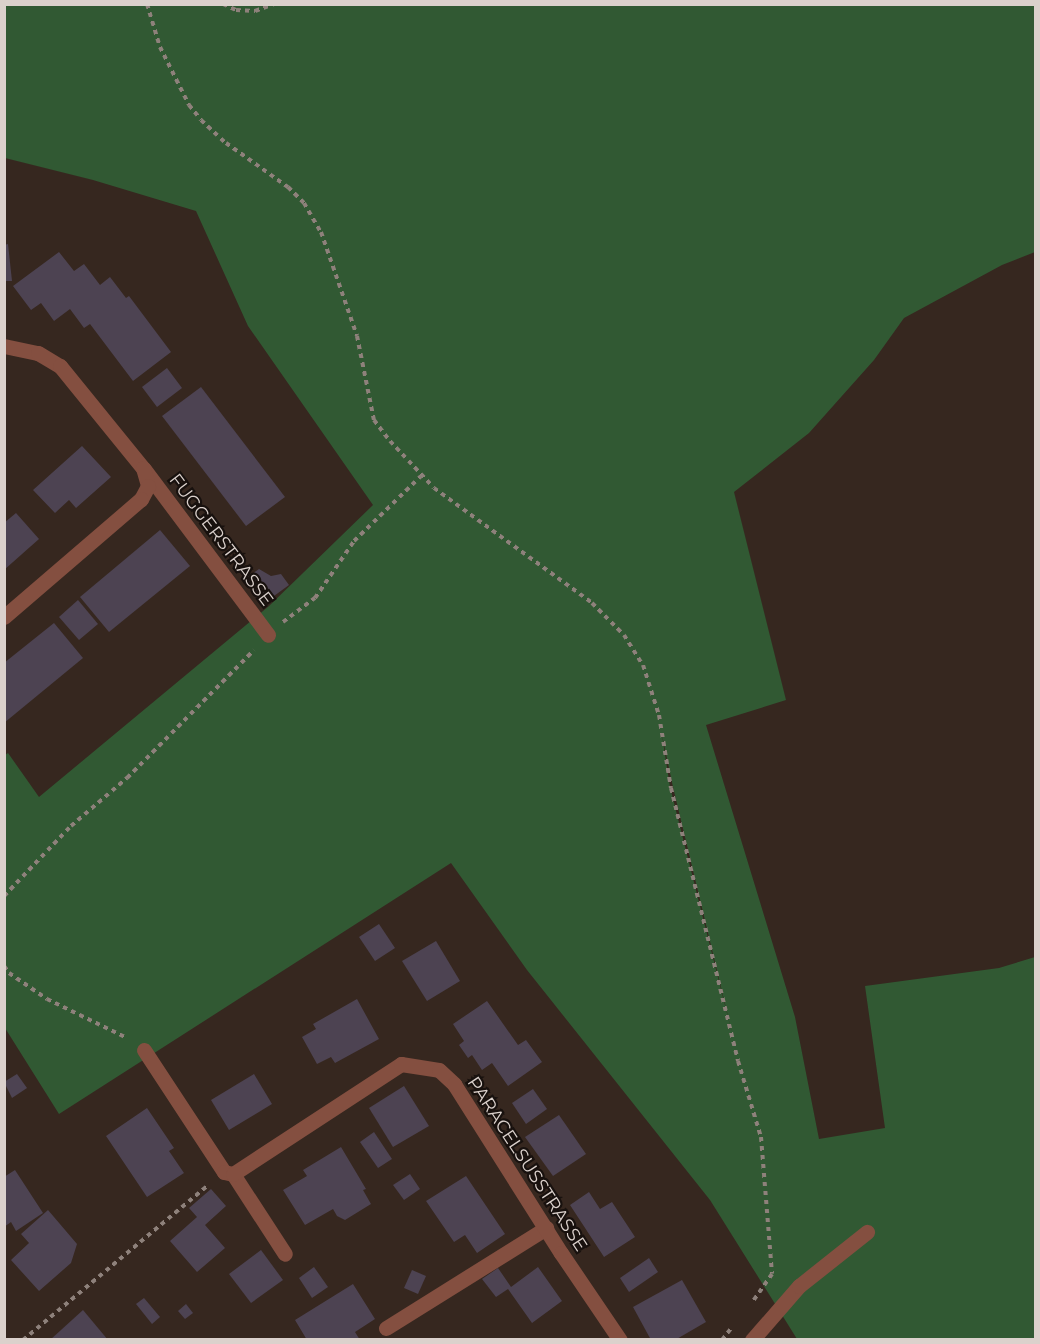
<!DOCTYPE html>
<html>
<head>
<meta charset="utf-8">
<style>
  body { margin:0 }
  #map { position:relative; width:1040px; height:1344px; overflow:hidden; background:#36271f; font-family:Montserrat,sans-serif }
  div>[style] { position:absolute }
  .green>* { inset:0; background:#315933 }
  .building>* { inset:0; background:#4d4352 }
  .path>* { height:4px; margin-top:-2px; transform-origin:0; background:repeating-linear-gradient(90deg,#8e817b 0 4.5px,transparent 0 9px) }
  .service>* { height:15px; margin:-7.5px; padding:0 7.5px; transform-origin:7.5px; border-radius:7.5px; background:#844f40 }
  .minor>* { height:15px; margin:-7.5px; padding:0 7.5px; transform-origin:7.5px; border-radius:7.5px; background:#844f40 }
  span { translate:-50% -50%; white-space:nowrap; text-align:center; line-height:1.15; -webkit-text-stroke:4.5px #18110e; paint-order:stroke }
  .street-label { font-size:18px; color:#dbd1cc }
  .frame { position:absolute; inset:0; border:6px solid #dbd1cc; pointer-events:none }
</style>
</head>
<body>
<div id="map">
  <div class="green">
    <i style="clip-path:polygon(evenodd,5px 5px,1035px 5px,1035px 252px,1002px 265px,904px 318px,874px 360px,809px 433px,734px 492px,786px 700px,706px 725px,795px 1017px,819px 1139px,885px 1128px,865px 986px,999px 968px,1035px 957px,1035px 1339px,797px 1339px,710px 1200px,527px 970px,451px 863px,59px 1114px,5px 1028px,5px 755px,8px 753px,39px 797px,269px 606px,373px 505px,248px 326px,196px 211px,93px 180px,5px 158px,5px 5px,662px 735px,673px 787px,732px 1033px,670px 787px,662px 735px)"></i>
  </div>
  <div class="building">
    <i style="clip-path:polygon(8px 244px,12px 281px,4px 281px,4px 245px)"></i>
    <i style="clip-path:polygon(59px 252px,74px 271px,84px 264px,100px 285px,110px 277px,126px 298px,129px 296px,171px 352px,133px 381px,90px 324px,84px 328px,70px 309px,54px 321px,41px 303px,31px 310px,13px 286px)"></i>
    <i style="clip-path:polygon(167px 368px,182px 388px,157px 407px,142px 387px)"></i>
    <i style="clip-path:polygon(201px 387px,285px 497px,246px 526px,162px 416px)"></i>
    <i style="clip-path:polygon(82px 446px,111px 477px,76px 508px,69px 500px,55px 513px,33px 490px)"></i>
    <i style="clip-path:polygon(16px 513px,39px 539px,4px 570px,4px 523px)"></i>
    <i style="clip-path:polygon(160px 530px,190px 566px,109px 632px,80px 597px)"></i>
    <i style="clip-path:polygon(259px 569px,271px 576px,281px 574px,289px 585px,263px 604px,245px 579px)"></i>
    <i style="clip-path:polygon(78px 600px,98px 624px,79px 640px,59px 617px)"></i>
    <i style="clip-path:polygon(54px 623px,83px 658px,4px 723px,4px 663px)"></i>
    <i style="clip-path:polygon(379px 924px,395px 948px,375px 961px,359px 937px)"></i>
    <i style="clip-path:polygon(436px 941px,460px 981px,427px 1001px,402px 961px)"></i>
    <i style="clip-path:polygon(357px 999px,379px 1039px,335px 1063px,331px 1057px,317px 1064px,302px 1037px,316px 1029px,313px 1024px)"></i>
    <i style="clip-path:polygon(487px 1001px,518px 1045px,526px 1040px,542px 1062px,508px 1086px,492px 1063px,482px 1070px,472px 1055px,468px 1058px,459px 1045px,464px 1041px,453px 1024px)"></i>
    <i style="clip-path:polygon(17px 1074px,27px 1088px,12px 1098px,4px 1082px)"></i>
    <i style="clip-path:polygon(254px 1074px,272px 1104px,229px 1130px,211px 1100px)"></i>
    <i style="clip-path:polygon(404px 1086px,429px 1126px,393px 1147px,369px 1108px)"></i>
    <i style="clip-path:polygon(533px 1089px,547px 1109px,526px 1124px,512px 1103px)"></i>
    <i style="clip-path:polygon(147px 1108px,174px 1148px,169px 1151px,184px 1173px,147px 1197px,106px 1136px)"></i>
    <i style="clip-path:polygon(559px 1115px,586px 1154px,553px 1176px,525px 1137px)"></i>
    <i style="clip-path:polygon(374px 1132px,392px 1159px,378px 1168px,360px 1142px)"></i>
    <i style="clip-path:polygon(341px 1147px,366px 1189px,363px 1190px,371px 1204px,345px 1220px,337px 1216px,333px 1209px,305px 1225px,283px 1190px,307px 1176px,303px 1170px)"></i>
    <i style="clip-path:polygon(15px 1170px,43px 1213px,16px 1231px,11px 1222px,4px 1227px,4px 1177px)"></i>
    <i style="clip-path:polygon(410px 1174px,420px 1189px,404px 1200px,393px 1185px)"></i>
    <i style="clip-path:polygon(466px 1176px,505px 1234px,477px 1253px,465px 1235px,454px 1242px,426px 1201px)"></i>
    <i style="clip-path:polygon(211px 1189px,226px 1206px,205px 1225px,225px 1248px,197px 1272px,170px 1241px,197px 1217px,189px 1208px)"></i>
    <i style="clip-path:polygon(589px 1192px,600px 1209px,612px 1202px,635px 1237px,604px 1257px,570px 1205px)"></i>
    <i style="clip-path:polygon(48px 1210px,77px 1244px,71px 1263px,39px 1291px,11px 1260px,29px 1243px,21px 1234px)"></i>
    <i style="clip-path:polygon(261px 1250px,283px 1280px,251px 1303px,229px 1274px)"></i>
    <i style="clip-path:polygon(649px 1258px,658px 1272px,629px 1292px,620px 1278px)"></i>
    <i style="clip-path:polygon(314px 1267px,328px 1287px,312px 1298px,299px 1278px)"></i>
    <i style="clip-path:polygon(538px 1267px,562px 1301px,532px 1323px,508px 1289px,496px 1297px,482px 1279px,498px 1268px,511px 1287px)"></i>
    <i style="clip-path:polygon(412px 1270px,426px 1276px,418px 1294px,404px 1288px)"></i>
    <i style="clip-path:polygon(682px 1280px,706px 1322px,675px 1340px,651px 1340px,633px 1307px)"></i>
    <i style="clip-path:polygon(353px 1284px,375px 1319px,355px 1332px,360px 1340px,307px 1340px,295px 1320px)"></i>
    <i style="clip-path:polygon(144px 1298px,160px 1317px,152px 1324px,136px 1304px)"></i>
    <i style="clip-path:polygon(186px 1304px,193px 1313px,185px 1319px,178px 1311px)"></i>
    <i style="clip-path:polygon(83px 1310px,108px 1340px,50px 1340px)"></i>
  </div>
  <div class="path">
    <i style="left:147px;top:4px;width:45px;rotate:73.2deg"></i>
    <i style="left:160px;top:47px;width:65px;rotate:63.4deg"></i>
    <i style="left:189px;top:105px;width:19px;rotate:51deg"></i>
    <i style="left:201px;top:120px;width:34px;rotate:43deg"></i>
    <i style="left:226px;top:143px;width:76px;rotate:35.4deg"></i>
    <i style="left:288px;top:187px;width:23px;rotate:45deg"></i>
    <i style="left:304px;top:203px;width:34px;rotate:60deg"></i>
    <i style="left:321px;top:232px;width:110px;rotate:70.9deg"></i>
    <i style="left:357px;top:336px;width:86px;rotate:78.6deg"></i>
    <i style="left:374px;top:420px;width:26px;rotate:53deg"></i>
    <i style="left:390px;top:441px;width:64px;rotate:46.9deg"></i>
    <i style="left:434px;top:488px;width:195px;rotate:36deg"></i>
    <i style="left:592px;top:603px;width:45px;rotate:45deg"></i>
    <i style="left:624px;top:635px;width:36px;rotate:58deg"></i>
    <i style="left:643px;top:665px;width:52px;rotate:72.3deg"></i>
    <i style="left:659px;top:715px;width:74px;rotate:80.7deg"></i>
    <i style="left:671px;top:788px;width:281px;rotate:76.2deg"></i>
    <i style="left:738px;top:1061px;width:79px;rotate:73.2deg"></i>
    <i style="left:761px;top:1137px;width:137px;rotate:85.4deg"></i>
    <i style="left:772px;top:1274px;width:32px;rotate:125deg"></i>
    <i style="left:223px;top:4px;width:14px;rotate:25deg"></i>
    <i style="left:236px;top:10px;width:19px;rotate:3deg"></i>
    <i style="left:255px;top:11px;width:20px;rotate:-20deg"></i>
    <i style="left:283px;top:622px;width:40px;rotate:-37deg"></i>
    <i style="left:315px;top:598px;width:69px;rotate:-55.6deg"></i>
    <i style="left:354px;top:541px;width:93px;rotate:-44.1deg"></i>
    <i style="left:4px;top:896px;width:97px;rotate:-46.3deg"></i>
    <i style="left:71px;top:826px;width:74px;rotate:-40.6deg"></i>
    <i style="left:127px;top:778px;width:180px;rotate:-45.2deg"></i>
    <i style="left:4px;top:966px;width:9px;rotate:54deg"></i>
    <i style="left:9px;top:973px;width:46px;rotate:34.4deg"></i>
    <i style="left:47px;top:999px;width:89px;rotate:26deg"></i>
    <i style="left:23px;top:1340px;width:240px;rotate:-39.9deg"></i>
    <i style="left:722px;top:1340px;width:16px;rotate:-52deg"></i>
  </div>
  <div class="service">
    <i style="left:144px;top:469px;width:207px;rotate:53.2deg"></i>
    <i style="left:144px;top:1050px;width:146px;rotate:56.7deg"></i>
    <i style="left:224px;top:1172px;width:9px;rotate:13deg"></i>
    <i style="left:233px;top:1174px;width:95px;rotate:57deg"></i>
    <i style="left:386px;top:1328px;width:189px;rotate:-32deg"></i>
  </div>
  <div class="minor">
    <i style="left:4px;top:346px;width:35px;rotate:12deg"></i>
    <i style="left:38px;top:353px;width:26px;rotate:31deg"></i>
    <i style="left:60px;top:366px;width:132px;rotate:50.9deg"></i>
    <i style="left:143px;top:468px;width:19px;rotate:74deg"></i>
    <i style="left:148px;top:486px;width:15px;rotate:118deg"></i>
    <i style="left:141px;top:499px;width:181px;rotate:139.3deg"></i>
    <i style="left:233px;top:1174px;width:201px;rotate:-33.2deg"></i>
    <i style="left:401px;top:1064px;width:38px;rotate:9deg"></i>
    <i style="left:439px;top:1070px;width:21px;rotate:43deg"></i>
    <i style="left:454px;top:1084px;width:200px;rotate:57.7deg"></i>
    <i style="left:561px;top:1253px;width:105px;rotate:55.9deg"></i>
    <i style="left:752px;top:1340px;width:72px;rotate:-49deg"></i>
    <i style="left:799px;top:1286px;width:87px;rotate:-38.5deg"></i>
  </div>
  <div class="street-label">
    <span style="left:221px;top:540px;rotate:53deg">FUGGERSTRASSE</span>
    <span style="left:527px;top:1164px;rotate:57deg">PARACELSUSSTRASSE</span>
  </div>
  <div class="frame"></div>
</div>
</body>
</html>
